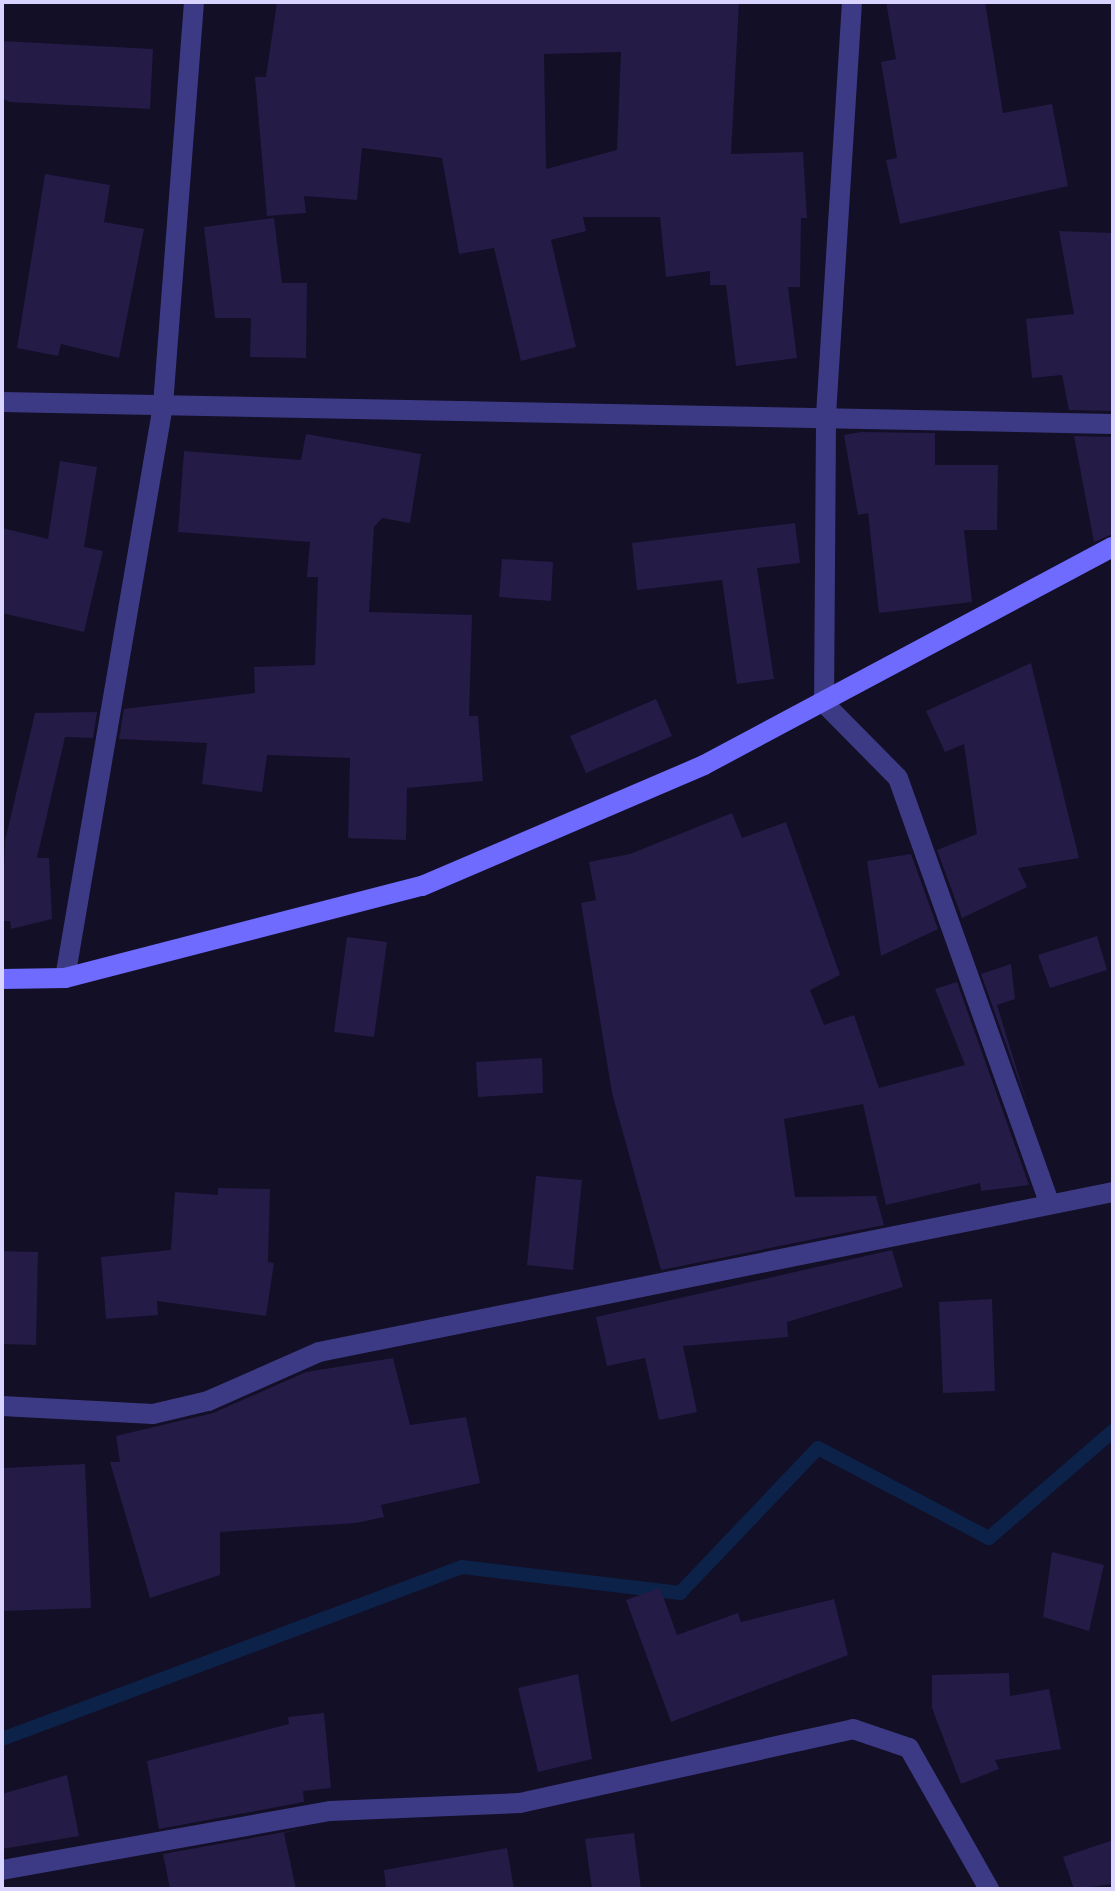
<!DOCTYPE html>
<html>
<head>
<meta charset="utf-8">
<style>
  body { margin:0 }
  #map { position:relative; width:1115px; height:1891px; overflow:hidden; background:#130f26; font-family:Inter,sans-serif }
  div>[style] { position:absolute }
  .stream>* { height:14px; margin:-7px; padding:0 7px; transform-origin:7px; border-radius:7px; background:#0c2248 }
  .building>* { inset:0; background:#241b47 }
  .street>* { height:20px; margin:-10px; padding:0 10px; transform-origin:10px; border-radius:10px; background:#3d3a85 }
  .secondary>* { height:20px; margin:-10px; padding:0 10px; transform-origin:10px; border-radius:10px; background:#6f6bff }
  span { translate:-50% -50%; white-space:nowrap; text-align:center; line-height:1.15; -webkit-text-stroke:6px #130f26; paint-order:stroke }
  .frame { position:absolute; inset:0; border:4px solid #d9d4ff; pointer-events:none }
</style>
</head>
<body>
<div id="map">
  <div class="stream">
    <i style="left:2px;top:1739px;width:491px;rotate:-20.5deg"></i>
    <i style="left:462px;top:1567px;width:220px;rotate:6.8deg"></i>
    <i style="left:680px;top:1593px;width:200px;rotate:-46.4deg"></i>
    <i style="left:818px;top:1448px;width:193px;rotate:27.8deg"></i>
    <i style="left:989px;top:1538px;width:164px;rotate:-40.8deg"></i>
  </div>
  <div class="building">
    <i style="clip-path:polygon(evenodd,277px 2px,739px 2px,731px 154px,803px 152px,807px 218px,801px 218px,800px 287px,788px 287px,797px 358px,736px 366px,726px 285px,710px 285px,710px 271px,666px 277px,660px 217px,583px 217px,586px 231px,551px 240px,576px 347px,521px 361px,494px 248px,459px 254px,442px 158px,362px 148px,357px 200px,304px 196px,306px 213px,267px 216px,255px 77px,266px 77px,277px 2px,621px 52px,617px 150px,546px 169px,544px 54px,621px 52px)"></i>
    <i style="clip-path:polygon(886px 2px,985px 2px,1003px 113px,1052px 104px,1068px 186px,900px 224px,886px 160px,897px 158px,881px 62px,896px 59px)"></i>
    <i style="clip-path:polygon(2px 41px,153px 49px,150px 109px,9px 102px,2px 98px)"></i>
    <i style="clip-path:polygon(45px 174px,110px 185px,104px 222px,144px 229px,119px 358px,61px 344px,58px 356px,17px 348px)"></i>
    <i style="clip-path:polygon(274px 218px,282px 283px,307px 283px,306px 358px,250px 357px,251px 318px,215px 318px,204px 227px)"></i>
    <i style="clip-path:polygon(1059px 231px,1113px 233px,1113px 411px,1069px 410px,1062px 375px,1032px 378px,1026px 319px,1074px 314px)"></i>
    <i style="clip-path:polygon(861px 432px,935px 433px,935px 465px,998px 465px,997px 530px,964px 530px,972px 602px,879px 613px,868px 513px,858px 515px,844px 435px)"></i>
    <i style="clip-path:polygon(306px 434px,421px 454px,410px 523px,382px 518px,374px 527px,369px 612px,472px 615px,469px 716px,478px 716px,483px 781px,407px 788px,406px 840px,348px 838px,350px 758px,267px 755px,262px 792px,202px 784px,207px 743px,119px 739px,124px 709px,255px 693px,254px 667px,315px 665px,318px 577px,307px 577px,310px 542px,178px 532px,184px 451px,301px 460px)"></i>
    <i style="clip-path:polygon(1074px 436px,1113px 437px,1113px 534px,1094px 542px)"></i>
    <i style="clip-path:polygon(60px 461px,97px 467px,84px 547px,103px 551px,84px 632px,2px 613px,2px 528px,48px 539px)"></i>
    <i style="clip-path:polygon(795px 523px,800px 563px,757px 568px,774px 679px,737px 684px,722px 580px,637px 590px,632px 543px)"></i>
    <i style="clip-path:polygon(502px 559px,553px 562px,551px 601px,499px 597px)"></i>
    <i style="clip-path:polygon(1031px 663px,1079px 858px,1018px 868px,1027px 887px,962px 918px,937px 850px,977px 834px,964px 744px,945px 752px,926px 711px)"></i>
    <i style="clip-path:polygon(656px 699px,672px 736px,586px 773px,570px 736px)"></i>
    <i style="clip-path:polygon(97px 712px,93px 738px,65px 737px,37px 858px,49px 858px,52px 919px,11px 929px,10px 921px,2px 921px,5px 841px,35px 713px)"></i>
    <i style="clip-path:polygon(732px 813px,742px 838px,786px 822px,840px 975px,810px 990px,824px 1025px,854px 1015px,879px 1088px,965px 1065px,935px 989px,957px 982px,1029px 1185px,981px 1191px,980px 1183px,886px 1205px,863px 1104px,784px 1119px,795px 1197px,876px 1196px,884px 1225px,661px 1270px,612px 1093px,581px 903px,596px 900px,589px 862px,630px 854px)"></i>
    <i style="clip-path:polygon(911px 854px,938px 929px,881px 956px,867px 861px)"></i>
    <i style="clip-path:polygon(1097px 936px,1107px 970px,1050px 988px,1038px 955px)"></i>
    <i style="clip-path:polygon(347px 937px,387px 942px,374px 1037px,334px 1032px)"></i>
    <i style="clip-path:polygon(1011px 964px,1015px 999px,997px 1005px,1028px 1106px,981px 974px)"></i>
    <i style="clip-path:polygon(542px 1058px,543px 1093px,478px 1097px,476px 1062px)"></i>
    <i style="clip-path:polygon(536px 1176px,582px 1180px,573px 1270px,527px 1265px)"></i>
    <i style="clip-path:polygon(218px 1188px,270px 1189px,268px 1262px,274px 1263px,266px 1316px,157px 1301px,158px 1315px,106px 1319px,101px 1257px,171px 1250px,175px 1192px,218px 1195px)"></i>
    <i style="clip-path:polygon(892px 1250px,903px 1287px,787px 1322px,788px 1337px,683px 1346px,697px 1412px,659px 1420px,645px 1358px,607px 1366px,596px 1317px)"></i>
    <i style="clip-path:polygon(2px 1251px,38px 1252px,36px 1345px,2px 1344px)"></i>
    <i style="clip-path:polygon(992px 1299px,995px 1391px,943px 1393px,939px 1302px)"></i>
    <i style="clip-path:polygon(393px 1358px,410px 1425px,466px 1417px,480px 1483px,381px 1505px,384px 1517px,356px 1523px,220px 1532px,220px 1575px,150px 1598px,110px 1462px,120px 1462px,116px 1436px,213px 1413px,306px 1372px)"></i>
    <i style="clip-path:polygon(85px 1464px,91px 1608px,2px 1611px,2px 1468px)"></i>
    <i style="clip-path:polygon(1052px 1552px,1104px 1565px,1089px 1631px,1043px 1617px)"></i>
    <i style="clip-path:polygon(660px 1588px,677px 1635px,738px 1613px,741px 1622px,834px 1599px,848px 1655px,671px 1722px,626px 1600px)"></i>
    <i style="clip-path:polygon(1009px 1673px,1010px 1696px,1049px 1689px,1061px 1749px,995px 1760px,999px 1769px,961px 1784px,932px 1708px,932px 1675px)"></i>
    <i style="clip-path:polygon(578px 1674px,592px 1759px,538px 1772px,518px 1688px)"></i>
    <i style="clip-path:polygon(324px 1713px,331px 1788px,303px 1791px,304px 1802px,159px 1829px,147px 1761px,289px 1724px,288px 1717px)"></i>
    <i style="clip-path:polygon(67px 1775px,79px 1836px,2px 1849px,2px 1794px)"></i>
    <i style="clip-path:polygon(301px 1829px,284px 1833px,296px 1889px,170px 1889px,163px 1854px)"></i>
    <i style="clip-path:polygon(634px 1833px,641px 1889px,592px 1889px,585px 1839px)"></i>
    <i style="clip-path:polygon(1113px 1840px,1113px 1884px,1074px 1889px,1063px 1857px)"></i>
    <i style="clip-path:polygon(507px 1848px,514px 1889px,386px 1889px,384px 1870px)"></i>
  </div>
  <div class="street">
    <i style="left:852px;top:2px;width:420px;rotate:93.6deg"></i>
    <i style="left:826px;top:421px;width:282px;rotate:90.4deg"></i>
    <i style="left:824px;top:703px;width:105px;rotate:45.4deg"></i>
    <i style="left:898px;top:778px;width:448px;rotate:70.4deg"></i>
    <i style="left:2px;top:402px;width:1111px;rotate:1.13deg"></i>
    <i style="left:65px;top:978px;width:581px;rotate:-80.29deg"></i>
    <i style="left:163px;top:405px;width:404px;rotate:-85.6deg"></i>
    <i style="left:2px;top:1406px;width:151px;rotate:3deg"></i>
    <i style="left:153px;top:1414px;width:57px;rotate:-13.3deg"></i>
    <i style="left:208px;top:1401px;width:121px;rotate:-23.8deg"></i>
    <i style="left:319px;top:1352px;width:810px;rotate:-11.39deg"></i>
    <i style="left:2px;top:1870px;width:333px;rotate:-10.2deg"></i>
    <i style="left:330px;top:1811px;width:190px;rotate:-2.4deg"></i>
    <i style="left:520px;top:1803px;width:341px;rotate:-12.5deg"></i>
    <i style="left:853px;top:1729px;width:59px;rotate:18.7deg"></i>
    <i style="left:909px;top:1748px;width:162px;rotate:60.4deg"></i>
  </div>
  <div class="secondary">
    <i style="left:2px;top:979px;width:63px;rotate:-0.9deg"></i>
    <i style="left:65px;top:978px;width:369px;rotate:-14.5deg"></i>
    <i style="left:422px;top:886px;width:307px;rotate:-23.2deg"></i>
    <i style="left:704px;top:765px;width:463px;rotate:-28.1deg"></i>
  </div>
  <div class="frame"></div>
</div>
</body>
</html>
